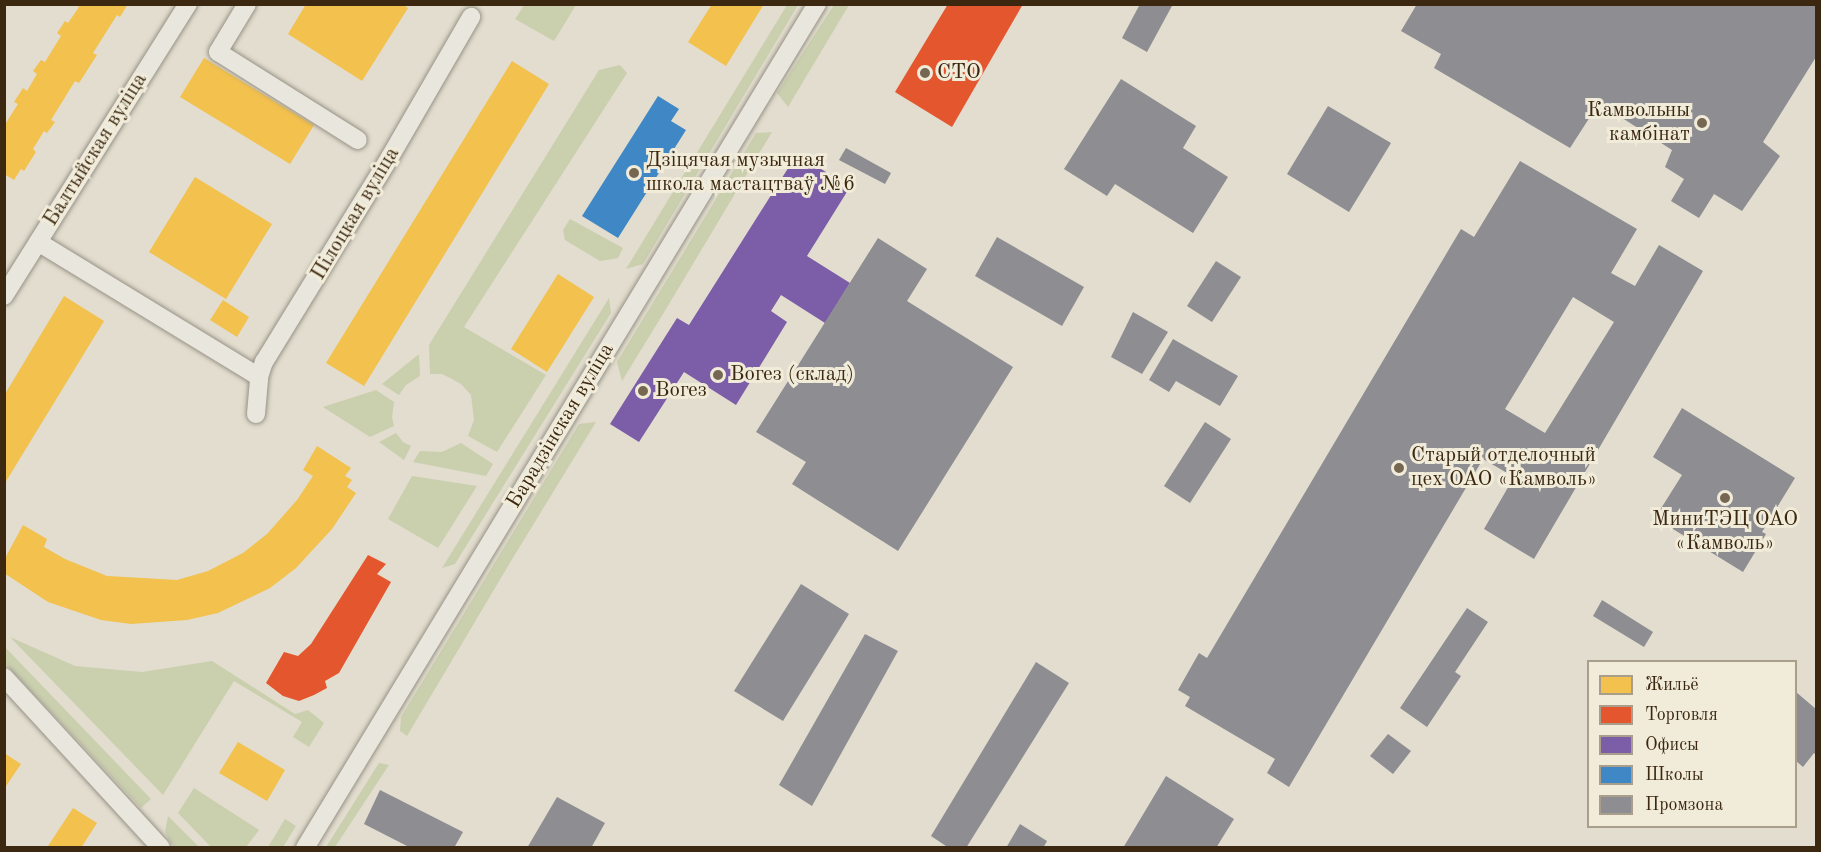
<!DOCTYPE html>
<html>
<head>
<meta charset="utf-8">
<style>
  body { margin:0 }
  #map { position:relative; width:1821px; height:852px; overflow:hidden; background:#e2ddce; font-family:"Old Standard TT",serif }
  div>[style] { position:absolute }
  .green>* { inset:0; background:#cacfae }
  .homes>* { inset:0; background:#f2c14e }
  .shops>* { inset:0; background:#e4572e }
  .offices>* { inset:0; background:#7b5ea7 }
  .schools>* { inset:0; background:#3f88c5 }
  .industry>* { inset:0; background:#8d8d92 }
  .roads { filter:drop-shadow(0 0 2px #979286) drop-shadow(0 0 2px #979286) }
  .street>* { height:18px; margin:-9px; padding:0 9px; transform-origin:9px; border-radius:9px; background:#e9e6de }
  .dots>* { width:16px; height:16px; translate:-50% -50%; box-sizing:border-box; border:3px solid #f1ecda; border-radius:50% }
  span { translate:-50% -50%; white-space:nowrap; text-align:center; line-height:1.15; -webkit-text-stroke:6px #f1ecda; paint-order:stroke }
  .poi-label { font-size:21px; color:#3c2811 }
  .left { translate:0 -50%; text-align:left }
  .right { translate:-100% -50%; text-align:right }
  .street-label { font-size:21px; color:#3c2811 }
  .frame { position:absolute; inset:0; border:6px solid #3c2811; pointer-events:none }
  .legend { position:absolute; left:1587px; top:660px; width:210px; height:168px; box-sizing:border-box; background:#f1ecda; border:2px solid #a99e8a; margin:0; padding:8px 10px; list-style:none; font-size:18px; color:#3c2811 }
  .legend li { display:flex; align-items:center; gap:12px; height:30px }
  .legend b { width:30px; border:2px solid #a99e8a }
</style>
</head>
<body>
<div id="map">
  <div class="green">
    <i style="clip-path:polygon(525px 4px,576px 4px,576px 5px,554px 41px,515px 19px)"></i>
    <i style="clip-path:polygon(787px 5px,798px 5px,643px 264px,626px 269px)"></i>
    <i style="clip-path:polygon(834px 5px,849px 5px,788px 107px,777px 93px)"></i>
    <i style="clip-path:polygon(620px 65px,627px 73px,464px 327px,546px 375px,497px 452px,468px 436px,474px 420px,471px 395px,461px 384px,452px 379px,442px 374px,430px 374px,429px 345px,599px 70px)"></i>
    <i style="clip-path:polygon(772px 132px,666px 309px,622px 381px,617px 362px,756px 133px)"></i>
    <i style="clip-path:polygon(570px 219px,623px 248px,618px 258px,600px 261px,565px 240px,563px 230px)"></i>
    <i style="clip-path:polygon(609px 298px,611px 313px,455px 564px,442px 568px)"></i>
    <i style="clip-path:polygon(419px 354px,420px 376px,406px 385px,399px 395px,382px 384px)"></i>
    <i style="clip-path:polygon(376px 390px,394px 402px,392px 417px,394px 426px,370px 437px,323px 407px)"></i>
    <i style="clip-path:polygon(596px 422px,511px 561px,407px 736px,400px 731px,401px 717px,579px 424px)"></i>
    <i style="clip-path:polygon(396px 433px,403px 442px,411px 446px,404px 460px,379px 442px)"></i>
    <i style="clip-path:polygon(461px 443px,493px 464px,486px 476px,413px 462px,420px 451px,442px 452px)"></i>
    <i style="clip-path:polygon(412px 476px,477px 486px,438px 548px,388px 519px)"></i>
    <i style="clip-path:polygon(10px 637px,75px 666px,142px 672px,212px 661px,295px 714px,308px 710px,324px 723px,309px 747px,293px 737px,302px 722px,234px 681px,163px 795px)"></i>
    <i style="clip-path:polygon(4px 646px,151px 799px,141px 808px,5px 663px)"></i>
    <i style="clip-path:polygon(379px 763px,389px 765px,335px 847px,326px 847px)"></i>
    <i style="clip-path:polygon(194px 788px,259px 830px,246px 847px,211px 847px,178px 813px)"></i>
    <i style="clip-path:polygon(168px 816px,199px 847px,175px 847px,170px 842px,165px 832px)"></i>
    <i style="clip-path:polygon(285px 819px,296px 826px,283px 847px,268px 847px)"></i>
  </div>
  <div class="homes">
    <i style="clip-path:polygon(75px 4px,128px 4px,120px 17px,117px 15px,93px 53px,97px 55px,79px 83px,75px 81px,51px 120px,55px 122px,47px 133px,44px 131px,33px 149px,36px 152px,24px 171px,21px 169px,14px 180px,4px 174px,4px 126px,18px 104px,14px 102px,23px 88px,27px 91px,37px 74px,33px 71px,41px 60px,45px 62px,61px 36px,57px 33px,65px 21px,68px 23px,79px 7px)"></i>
    <i style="clip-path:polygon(306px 4px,402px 4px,408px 8px,362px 81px,288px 34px)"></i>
    <i style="clip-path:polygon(712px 4px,764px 4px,726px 66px,688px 42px)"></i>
    <i style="clip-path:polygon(204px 58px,314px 125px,290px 164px,180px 97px)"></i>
    <i style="clip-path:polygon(512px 61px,549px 84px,364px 386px,326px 363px)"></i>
    <i style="clip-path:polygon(195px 177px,272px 224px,226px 299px,149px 252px)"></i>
    <i style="clip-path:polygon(558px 274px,594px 297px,547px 372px,511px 349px)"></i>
    <i style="clip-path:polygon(64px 296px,104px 321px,5px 483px,5px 394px)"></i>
    <i style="clip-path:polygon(223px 300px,249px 317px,237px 337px,210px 320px)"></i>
    <i style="clip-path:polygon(317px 446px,351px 468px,345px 476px,352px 480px,347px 487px,356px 493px,332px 529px,296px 568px,270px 588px,218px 613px,187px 620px,131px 624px,101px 620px,48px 602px,4px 573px,4px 560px,23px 525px,47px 539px,44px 547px,65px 559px,107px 576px,177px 580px,208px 571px,243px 553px,267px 534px,297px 500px,313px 476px,303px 470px)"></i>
    <i style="clip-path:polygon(238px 742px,285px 770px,267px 801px,219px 773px)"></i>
    <i style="clip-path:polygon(4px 753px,21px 764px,4px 789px)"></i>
    <i style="clip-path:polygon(73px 808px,97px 823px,81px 848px,50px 848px,48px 846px)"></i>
  </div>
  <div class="shops">
    <i style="clip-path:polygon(948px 4px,1023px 4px,952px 127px,895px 92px)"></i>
    <i style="clip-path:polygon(368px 555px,386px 564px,377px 574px,391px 582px,339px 673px,325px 681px,327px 688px,314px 695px,299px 701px,283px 696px,266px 683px,284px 652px,298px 656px,311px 644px)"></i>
  </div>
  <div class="offices">
    <i style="clip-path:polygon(797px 154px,850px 187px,807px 256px,850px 283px,825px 323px,781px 295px,771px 311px,787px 322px,736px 405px,684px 372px,639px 442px,610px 424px,677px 318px,689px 325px)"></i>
  </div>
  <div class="schools">
    <i style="clip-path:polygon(658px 96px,679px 109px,671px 121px,686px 130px,618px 238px,582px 216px)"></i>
  </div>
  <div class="industry">
    <i style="clip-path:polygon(1140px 4px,1173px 4px,1147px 52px,1122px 38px)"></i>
    <i style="clip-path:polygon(1417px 4px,1816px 4px,1816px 57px,1763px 142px,1780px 156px,1742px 211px,1714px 194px,1699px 218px,1671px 201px,1684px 179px,1665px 167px,1672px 150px,1599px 103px,1570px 148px,1434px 68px,1441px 54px,1401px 31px)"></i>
    <i style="clip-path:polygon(1121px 79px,1196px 126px,1183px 148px,1228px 177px,1193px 233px,1115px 184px,1107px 196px,1064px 169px)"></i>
    <i style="clip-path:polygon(1328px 106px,1391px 143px,1349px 212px,1287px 174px)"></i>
    <i style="clip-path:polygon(846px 148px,891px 173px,885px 184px,839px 160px)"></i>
    <i style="clip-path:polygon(evenodd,1520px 161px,1637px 229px,1611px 273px,1635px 286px,1659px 245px,1703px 271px,1534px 559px,1484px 529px,1514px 477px,1483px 459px,1289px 787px,1267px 773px,1275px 759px,1185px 706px,1190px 697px,1178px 690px,1199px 653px,1207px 658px,1461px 229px,1474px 237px,1520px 161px,1573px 297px,1614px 322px,1545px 433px,1505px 409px,1573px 297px)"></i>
    <i style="clip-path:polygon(997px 237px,1084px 287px,1062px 326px,975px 276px)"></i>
    <i style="clip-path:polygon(878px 238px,927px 269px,907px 301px,1013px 367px,898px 551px,792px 484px,806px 462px,756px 432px)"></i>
    <i style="clip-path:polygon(1216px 261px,1241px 277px,1212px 322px,1187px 306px)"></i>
    <i style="clip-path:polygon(1133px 312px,1168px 332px,1142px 374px,1111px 357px)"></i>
    <i style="clip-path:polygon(1173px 339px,1238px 376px,1220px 406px,1176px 381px,1169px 392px,1149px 380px)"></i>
    <i style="clip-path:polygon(1682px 408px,1795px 478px,1762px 532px,1766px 534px,1743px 572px,1655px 518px,1682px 475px,1653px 457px)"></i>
    <i style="clip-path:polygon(1205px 422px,1231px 439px,1190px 503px,1164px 486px)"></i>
    <i style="clip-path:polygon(801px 584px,849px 614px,783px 721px,734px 691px)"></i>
    <i style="clip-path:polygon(1602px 600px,1653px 632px,1644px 647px,1593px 616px)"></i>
    <i style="clip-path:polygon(1467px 608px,1488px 622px,1455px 672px,1461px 676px,1427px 727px,1400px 708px)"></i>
    <i style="clip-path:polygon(865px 634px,898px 651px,812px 806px,779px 785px)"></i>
    <i style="clip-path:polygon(1036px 662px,1069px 683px,966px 848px,949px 848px,931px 836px)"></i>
    <i style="clip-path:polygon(1796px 692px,1816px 709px,1816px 755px,1814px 753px,1803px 767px,1796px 761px)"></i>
    <i style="clip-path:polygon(1388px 734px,1411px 751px,1393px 774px,1370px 756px)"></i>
    <i style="clip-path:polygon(1166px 776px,1234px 819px,1216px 848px,1123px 848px)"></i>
    <i style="clip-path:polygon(380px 790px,463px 832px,454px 848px,411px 848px,364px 824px)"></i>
    <i style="clip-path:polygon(557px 797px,605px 823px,591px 848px,527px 848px)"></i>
    <i style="clip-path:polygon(1020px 824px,1047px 841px,1043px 848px,1006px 848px)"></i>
  </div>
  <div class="roads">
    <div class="street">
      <i style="left:247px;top:4px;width:56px;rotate:121.1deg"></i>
      <i style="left:218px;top:52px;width:165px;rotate:32.2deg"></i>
      <i style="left:38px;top:242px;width:259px;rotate:31.4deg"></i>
      <i style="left:4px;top:296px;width:345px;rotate:-57.8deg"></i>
      <i style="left:256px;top:414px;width:37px;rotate:-85deg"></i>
      <i style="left:259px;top:377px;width:16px;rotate:-72deg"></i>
      <i style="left:264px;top:362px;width:241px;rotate:-58.4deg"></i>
      <i style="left:390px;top:157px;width:162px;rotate:-59.9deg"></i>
      <i style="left:4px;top:677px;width:232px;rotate:47.4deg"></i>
      <i style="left:305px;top:848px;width:987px;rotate:-58.76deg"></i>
    </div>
  </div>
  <div class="dots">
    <i style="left:925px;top:73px;background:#766753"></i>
    <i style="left:1702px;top:123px;background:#766753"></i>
    <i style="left:634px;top:173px;background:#766753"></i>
    <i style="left:718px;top:375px;background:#766753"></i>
    <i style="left:643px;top:391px;background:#766753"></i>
    <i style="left:1399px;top:468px;background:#766753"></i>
    <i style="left:1725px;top:498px;background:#766753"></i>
  </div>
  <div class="poi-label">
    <span class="left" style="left:937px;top:73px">СТО</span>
    <span class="right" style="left:1690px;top:123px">Камвольны<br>камбінат</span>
    <span class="left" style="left:646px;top:173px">Дзіцячая музычная<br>школа мастацтваў №6</span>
    <span class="left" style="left:730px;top:375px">Вогез (склад)</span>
    <span class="left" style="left:655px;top:391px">Вогез</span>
    <span class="left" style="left:1411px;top:468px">Старый отделочный<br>цех ОАО «Камволь»</span>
    <span style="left:1725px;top:532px">МиниТЭЦ ОАО<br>«Камволь»</span>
  </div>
  <div class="street-label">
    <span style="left:96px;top:150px;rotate:-58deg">Балтыйская вуліца</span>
    <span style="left:356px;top:214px;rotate:-59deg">Пілоцкая вуліца</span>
    <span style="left:561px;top:426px;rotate:-59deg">Барадзінская вуліца</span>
  </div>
  <div class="frame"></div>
  <ul class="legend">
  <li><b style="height:16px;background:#f2c14e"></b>Жильё</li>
  <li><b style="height:16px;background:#e4572e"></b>Торговля</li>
  <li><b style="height:16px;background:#7b5ea7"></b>Офисы</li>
  <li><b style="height:16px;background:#3f88c5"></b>Школы</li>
  <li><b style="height:16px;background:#8d8d92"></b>Промзона</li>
  </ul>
</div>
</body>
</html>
